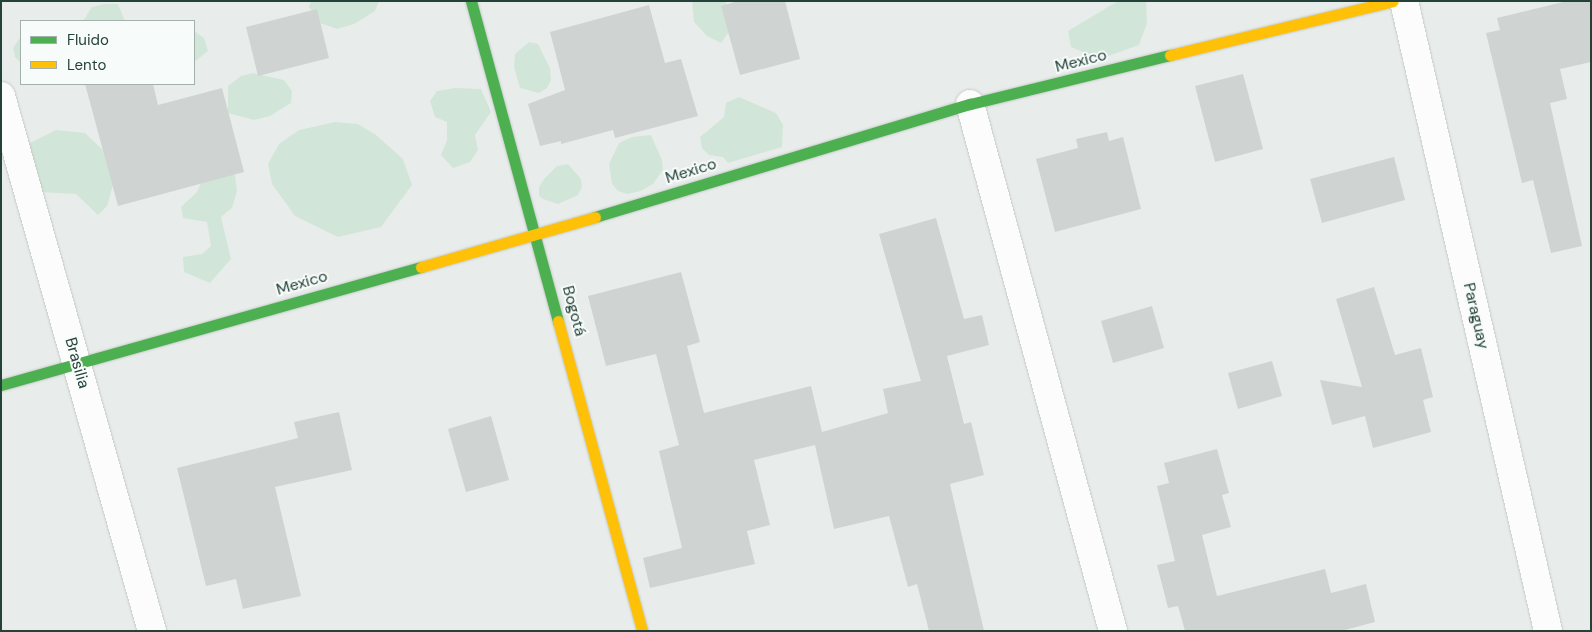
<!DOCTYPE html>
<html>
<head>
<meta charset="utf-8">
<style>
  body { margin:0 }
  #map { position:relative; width:1592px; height:632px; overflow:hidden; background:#e8edeb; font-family:"DM Sans",sans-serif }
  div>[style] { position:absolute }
  .green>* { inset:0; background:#d1e6d8 }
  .building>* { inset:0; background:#cfd4d2 }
  .roads { filter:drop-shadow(0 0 1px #c5cac8) drop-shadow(0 0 1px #c5cac8) }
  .street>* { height:28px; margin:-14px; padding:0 14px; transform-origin:14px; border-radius:14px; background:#fcfcfc }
  .fast>* { height:11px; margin:-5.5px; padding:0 5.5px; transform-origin:5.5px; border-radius:5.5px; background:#4caf50 }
  .slow>* { height:11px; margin:-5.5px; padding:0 5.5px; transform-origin:5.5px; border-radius:5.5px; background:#ffc107 }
  span { translate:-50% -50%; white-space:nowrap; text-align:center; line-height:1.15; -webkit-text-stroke:4px #f7fbf9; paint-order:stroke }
  .street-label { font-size:16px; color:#24423a }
  .frame { position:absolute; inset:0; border:2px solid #24423a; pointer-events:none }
  .legend { position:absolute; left:20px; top:20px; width:175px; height:65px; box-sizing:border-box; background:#f7fbf9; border:1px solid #a3b1ad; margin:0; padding:6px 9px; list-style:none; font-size:15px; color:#24423a }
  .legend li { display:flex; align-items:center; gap:10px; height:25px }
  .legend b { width:25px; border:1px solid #a3b1ad }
</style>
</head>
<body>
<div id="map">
  <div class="green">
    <i style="clip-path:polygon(311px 1px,379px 1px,375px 11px,354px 24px,337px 29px,320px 23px,309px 7px)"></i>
    <i style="clip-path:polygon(692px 1px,726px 1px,731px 29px,721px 43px,707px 36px,694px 22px)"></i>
    <i style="clip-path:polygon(1118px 1px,1146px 1px,1147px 23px,1139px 45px,1100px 59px,1071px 47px,1068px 31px)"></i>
    <i style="clip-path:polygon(104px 4px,118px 4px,125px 21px,83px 21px,92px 7px)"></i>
    <i style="clip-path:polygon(194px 31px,204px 38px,208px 51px,194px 62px)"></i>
    <i style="clip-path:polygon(21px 36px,21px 63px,15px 57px,13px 48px)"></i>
    <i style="clip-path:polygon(529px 42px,538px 44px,550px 68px,551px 80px,547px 88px,539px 93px,520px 88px,514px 67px,515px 54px)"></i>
    <i style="clip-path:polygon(253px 73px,284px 80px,292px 91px,291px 103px,270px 116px,254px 120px,228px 113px,228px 86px,241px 76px)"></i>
    <i style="clip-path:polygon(455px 88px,481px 89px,491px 112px,475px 135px,478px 150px,470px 162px,453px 168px,441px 155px,447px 140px,447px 122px,435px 117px,430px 101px,437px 91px)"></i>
    <i style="clip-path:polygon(739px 97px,776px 113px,783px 125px,782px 147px,728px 163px,723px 157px,709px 155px,702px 148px,700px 137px,724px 117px,726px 103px)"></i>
    <i style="clip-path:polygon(335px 122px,358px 124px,376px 135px,403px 159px,412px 185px,381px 227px,338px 237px,295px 216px,272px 184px,268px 164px,279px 144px,299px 130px)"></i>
    <i style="clip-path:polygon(56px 130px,85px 133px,103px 150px,113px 185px,107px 206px,98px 215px,76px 194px,40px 192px,24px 146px)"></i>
    <i style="clip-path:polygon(651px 135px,662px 160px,663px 170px,653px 184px,641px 191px,627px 194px,618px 191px,612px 184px,609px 164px,619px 143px,632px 137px)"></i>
    <i style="clip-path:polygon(568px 164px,581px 179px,582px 187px,578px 195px,558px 204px,543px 199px,539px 196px,539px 187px,544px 179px,557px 166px)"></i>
    <i style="clip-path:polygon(223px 165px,235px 175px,237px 191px,232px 208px,221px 217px,231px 259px,210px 283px,184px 272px,183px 257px,202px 254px,211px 246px,207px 222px,183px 218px,181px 207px,197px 192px,207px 170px)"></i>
  </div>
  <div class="building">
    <i style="clip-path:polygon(738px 1px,785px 1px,800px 59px,740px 75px,721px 6px)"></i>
    <i style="clip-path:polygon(1567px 1px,1591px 1px,1591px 62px,1560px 69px,1567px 99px,1550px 103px,1582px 246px,1551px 253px,1533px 180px,1522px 183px,1486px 33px,1500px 30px,1497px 18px)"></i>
    <i style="clip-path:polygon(649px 5px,665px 63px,681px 59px,698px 116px,615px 138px,613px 130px,561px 144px,561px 141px,540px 146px,528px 104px,565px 90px,550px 32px)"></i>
    <i style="clip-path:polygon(317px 9px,329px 58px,258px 76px,246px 27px)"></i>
    <i style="clip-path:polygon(1243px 74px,1263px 149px,1215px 162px,1195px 86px)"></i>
    <i style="clip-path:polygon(85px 84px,153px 84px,158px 105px,222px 88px,244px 172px,118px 206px)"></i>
    <i style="clip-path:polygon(1107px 132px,1109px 141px,1123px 137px,1141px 209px,1055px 232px,1036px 159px,1078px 148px,1076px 139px)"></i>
    <i style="clip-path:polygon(1394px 157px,1405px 200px,1322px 223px,1310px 179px)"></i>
    <i style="clip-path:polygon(936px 218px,964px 319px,982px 315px,989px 345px,947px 356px,964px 424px,971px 422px,984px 475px,950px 484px,984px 631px,929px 631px,917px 584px,908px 587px,889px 516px,834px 529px,815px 445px,754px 460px,770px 525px,747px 531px,755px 564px,650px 588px,643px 558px,682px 548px,659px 451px,679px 445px,656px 354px,606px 366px,588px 296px,681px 272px,700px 342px,687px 346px,704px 413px,811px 386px,822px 432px,888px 413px,883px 389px,921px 381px,879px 234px)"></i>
    <i style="clip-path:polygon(1374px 287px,1395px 355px,1421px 348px,1433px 397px,1423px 400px,1431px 432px,1373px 448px,1365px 416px,1332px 425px,1320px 380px,1362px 387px,1336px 299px)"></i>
    <i style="clip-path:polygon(1152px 306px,1164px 348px,1113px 363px,1101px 321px)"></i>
    <i style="clip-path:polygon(1272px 361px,1282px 396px,1238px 409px,1228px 373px)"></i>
    <i style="clip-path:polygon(339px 412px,352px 470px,275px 487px,301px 596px,243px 609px,236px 579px,206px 586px,177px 468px,298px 438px,294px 422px)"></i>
    <i style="clip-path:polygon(491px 416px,509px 480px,466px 492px,448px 429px)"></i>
    <i style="clip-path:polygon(1217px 449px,1229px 493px,1222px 495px,1231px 527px,1202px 535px,1217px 596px,1325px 569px,1331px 593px,1366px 584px,1375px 622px,1341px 631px,1185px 631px,1178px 606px,1168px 608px,1157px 565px,1175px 561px,1157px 486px,1169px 483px,1164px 463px)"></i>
  </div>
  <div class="roads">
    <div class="street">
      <i style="left:1404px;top:1px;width:646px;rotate:77.12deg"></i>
      <i style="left:1px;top:96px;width:556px;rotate:74.24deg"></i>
      <i style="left:970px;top:104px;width:546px;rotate:74.82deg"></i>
    </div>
    <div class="fast">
      <i style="left:471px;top:1px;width:332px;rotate:74.8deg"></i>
      <i style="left:595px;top:217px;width:392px;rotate:-16.8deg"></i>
      <i style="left:970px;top:104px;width:206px;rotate:-13.8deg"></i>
      <i style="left:1px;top:385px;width:436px;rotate:-15.7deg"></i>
    </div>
    <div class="slow">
      <i style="left:1170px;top:55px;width:229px;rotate:-13.6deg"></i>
      <i style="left:421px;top:267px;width:181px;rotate:-16deg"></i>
      <i style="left:558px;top:321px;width:321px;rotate:74.8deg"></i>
    </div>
  </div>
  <div class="street-label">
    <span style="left:1081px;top:61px;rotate:-14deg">Mexico</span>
    <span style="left:691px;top:171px;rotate:-17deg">Mexico</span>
    <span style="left:302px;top:283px;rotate:-16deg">Mexico</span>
    <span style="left:574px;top:311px;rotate:75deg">Bogotá</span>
    <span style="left:1476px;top:316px;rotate:77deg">Paraguay</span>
    <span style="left:77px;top:363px;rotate:74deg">Brasilia</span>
  </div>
  <div class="frame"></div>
  <ul class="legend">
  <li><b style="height:6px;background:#4caf50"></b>Fluido</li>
  <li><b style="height:6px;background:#ffc107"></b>Lento</li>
  </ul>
</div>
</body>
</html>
